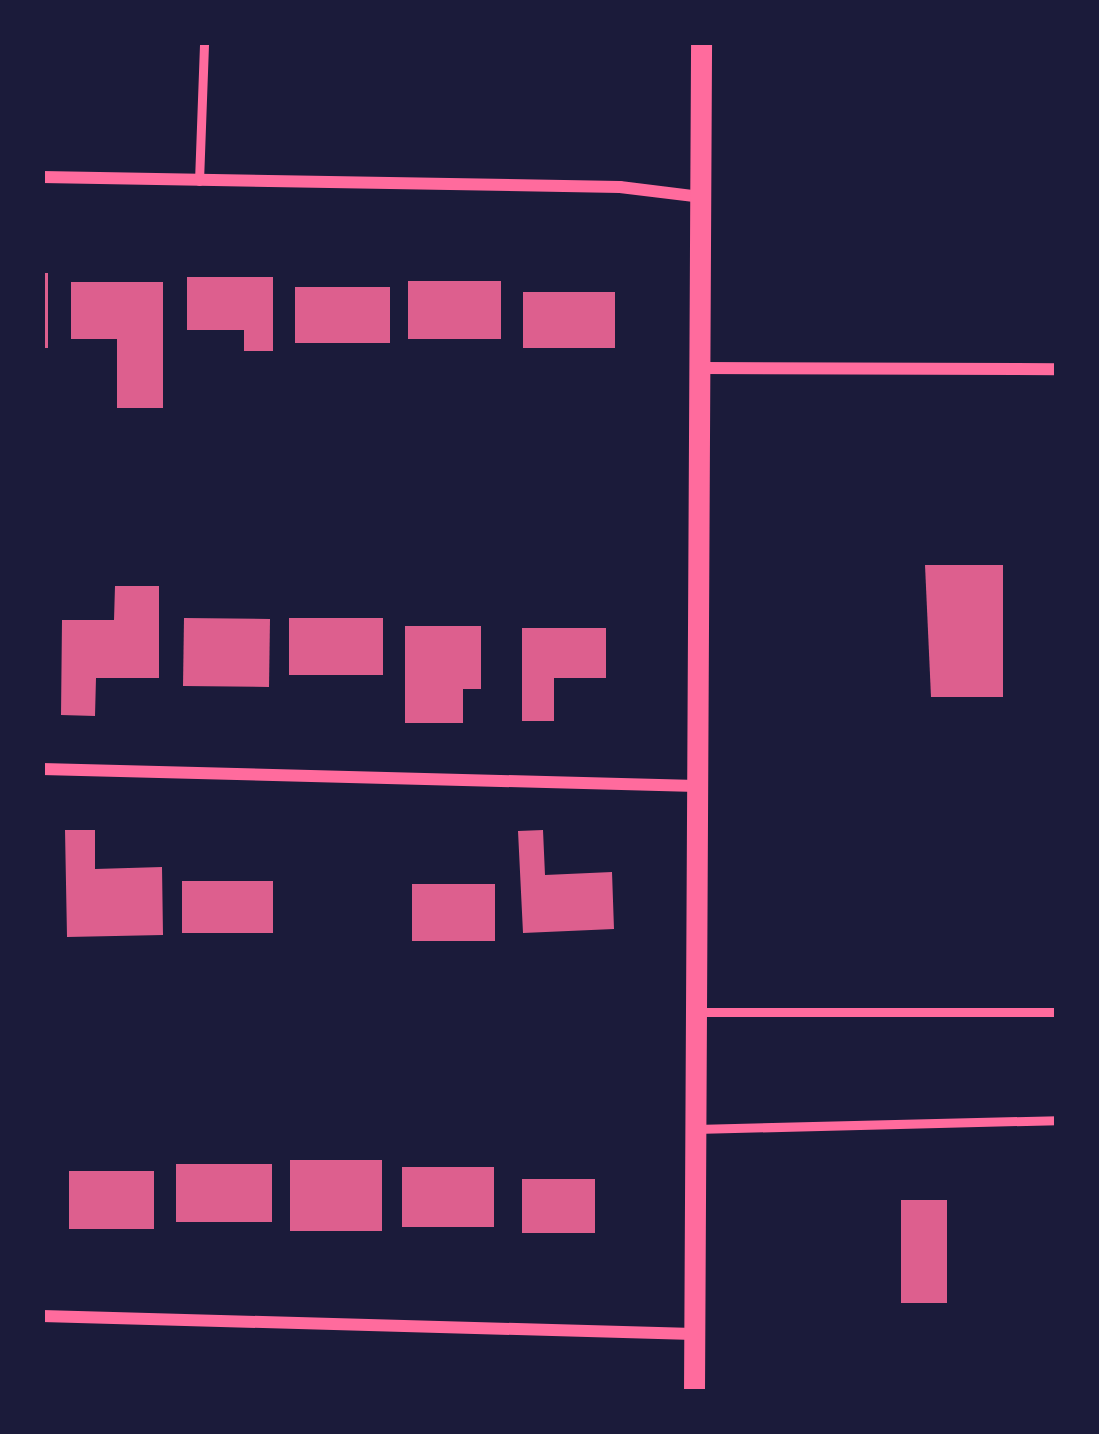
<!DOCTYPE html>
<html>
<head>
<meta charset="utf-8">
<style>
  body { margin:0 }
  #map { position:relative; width:1099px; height:1434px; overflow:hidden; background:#1b1b3a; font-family:Barlow,sans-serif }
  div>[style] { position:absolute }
  .building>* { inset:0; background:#dd5f8e }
  .service>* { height:9px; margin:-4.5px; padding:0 4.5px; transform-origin:4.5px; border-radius:4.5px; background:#ff6b9d }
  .minor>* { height:12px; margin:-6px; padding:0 6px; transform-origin:6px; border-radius:6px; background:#ff6b9d }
  .tertiary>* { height:21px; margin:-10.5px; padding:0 10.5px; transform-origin:10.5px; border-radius:10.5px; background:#ff6b9d }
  span { translate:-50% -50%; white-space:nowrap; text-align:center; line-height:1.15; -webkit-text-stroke:9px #1b1b3a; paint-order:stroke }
  .frame { position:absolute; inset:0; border:45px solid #1b1b3a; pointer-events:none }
</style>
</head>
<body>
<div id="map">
  <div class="building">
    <i style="clip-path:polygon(42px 273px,48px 273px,48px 348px,42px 348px)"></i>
    <i style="clip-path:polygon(187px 277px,273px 277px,273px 351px,244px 351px,244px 330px,187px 330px)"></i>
    <i style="clip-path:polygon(408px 281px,501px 281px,501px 339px,408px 339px)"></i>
    <i style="clip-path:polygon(71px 282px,163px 282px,163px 408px,117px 408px,117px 339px,71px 339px)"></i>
    <i style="clip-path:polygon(295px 287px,390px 287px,390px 343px,295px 343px)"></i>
    <i style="clip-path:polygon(523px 292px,615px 292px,615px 348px,523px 348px)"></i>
    <i style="clip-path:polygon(925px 565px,1003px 565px,1003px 697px,931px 697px)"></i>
    <i style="clip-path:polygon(115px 586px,159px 586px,159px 678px,96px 678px,95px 716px,61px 715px,62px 620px,114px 620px)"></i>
    <i style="clip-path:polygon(184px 618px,270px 619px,269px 687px,183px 686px)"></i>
    <i style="clip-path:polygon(289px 618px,383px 618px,383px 675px,289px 675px)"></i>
    <i style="clip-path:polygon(405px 626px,481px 626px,481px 689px,463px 689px,463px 723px,405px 723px)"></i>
    <i style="clip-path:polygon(522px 628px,606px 628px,606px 678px,554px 678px,554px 721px,522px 721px)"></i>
    <i style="clip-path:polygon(65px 830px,95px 830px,95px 869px,162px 867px,163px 935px,67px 937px)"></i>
    <i style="clip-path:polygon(543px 830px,545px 875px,612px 872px,614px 929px,523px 933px,518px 831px)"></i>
    <i style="clip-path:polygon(182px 881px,273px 881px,273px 933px,182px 933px)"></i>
    <i style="clip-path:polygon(412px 884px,495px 884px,495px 941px,412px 941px)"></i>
    <i style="clip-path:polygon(290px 1160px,382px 1160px,382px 1231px,290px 1231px)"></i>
    <i style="clip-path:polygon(176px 1164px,272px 1164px,272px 1222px,176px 1222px)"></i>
    <i style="clip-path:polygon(402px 1167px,494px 1167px,494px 1227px,402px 1227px)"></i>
    <i style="clip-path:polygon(69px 1171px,154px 1171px,154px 1229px,69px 1229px)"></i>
    <i style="clip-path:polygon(522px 1179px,595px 1179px,595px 1233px,522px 1233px)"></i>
    <i style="clip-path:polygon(901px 1200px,947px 1200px,947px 1303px,901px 1303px)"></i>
  </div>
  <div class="service">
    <i style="left:199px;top:181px;width:139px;rotate:-87.9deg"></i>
    <i style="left:696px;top:1012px;width:361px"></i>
    <i style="left:695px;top:1129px;width:362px;rotate:-1.4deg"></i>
  </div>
  <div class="minor">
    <i style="left:42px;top:177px;width:578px;rotate:0.99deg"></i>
    <i style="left:620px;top:187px;width:83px;rotate:7deg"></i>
    <i style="left:702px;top:368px;width:355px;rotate:0.2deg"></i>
    <i style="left:42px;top:769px;width:655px;rotate:1.49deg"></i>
    <i style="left:42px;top:1316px;width:652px;rotate:1.58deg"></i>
  </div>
  <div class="tertiary">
    <i style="left:694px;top:1392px;width:1350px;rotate:-89.7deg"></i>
  </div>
  <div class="frame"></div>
</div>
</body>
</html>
